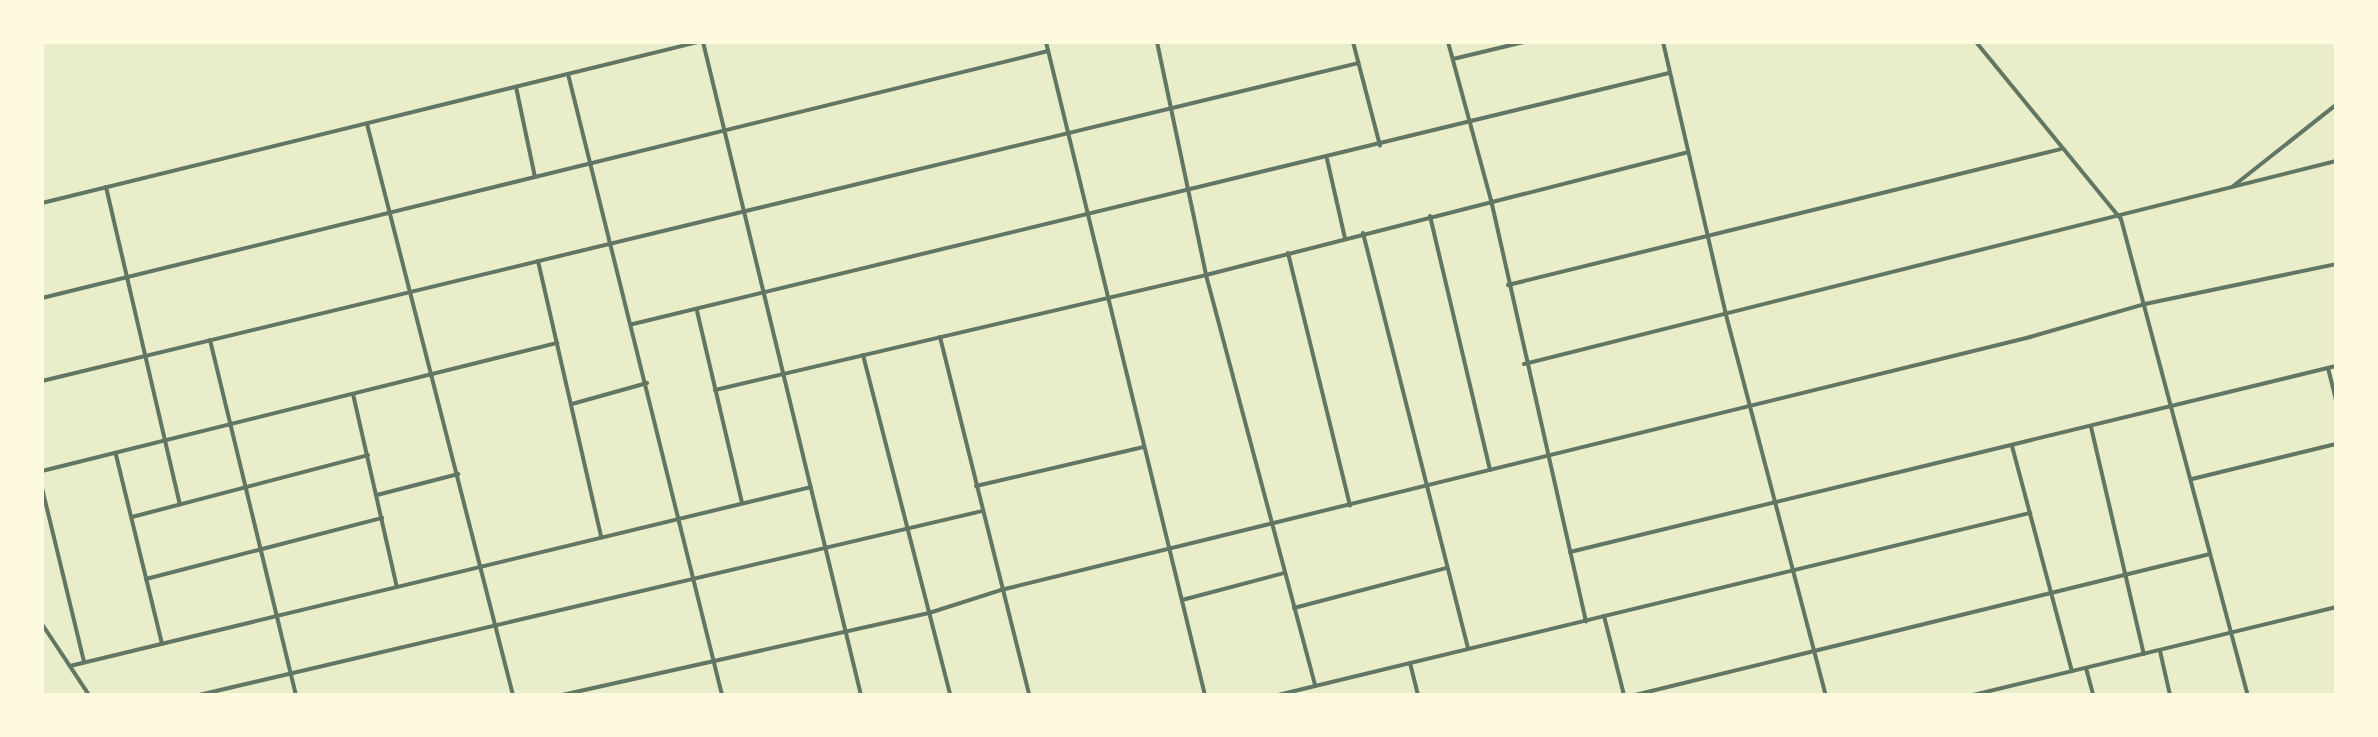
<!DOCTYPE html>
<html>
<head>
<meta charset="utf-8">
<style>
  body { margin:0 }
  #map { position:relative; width:2378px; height:737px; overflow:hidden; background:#e9edc9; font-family:Lora,serif }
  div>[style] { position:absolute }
  .minor>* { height:4px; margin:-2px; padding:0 2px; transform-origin:2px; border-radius:2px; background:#617663 }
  span { translate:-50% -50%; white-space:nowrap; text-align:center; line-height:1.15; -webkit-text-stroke:7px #fefae0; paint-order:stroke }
  .frame { position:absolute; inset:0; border:44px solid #fefae0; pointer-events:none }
</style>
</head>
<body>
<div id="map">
  <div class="minor">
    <i style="left:703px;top:42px;width:672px;rotate:76.4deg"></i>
    <i style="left:1046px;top:42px;width:672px;rotate:76.32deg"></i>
    <i style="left:1157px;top:42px;width:238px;rotate:78.1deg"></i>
    <i style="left:1206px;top:275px;width:425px;rotate:75.1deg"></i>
    <i style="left:1353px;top:42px;width:107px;rotate:75.4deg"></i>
    <i style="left:1448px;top:42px;width:164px;rotate:74.8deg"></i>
    <i style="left:1491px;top:200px;width:432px;rotate:77.3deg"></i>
    <i style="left:1663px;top:42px;width:280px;rotate:77deg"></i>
    <i style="left:1726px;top:315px;width:393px;rotate:75.3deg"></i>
    <i style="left:1976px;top:42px;width:229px;rotate:50.7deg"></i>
    <i style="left:2121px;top:219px;width:493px;rotate:75.1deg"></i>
    <i style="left:1453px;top:59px;width:73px;rotate:-13.5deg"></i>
    <i style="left:568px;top:74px;width:640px;rotate:76.07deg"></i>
    <i style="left:516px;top:87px;width:92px;rotate:78.1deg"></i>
    <i style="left:367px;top:124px;width:589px;rotate:75.66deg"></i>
    <i style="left:1327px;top:159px;width:81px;rotate:77.2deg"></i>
    <i style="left:106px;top:187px;width:326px;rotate:76.9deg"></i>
    <i style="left:2232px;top:187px;width:132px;rotate:-38.3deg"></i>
    <i style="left:42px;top:203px;width:675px;rotate:-13.79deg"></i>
    <i style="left:1430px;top:216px;width:261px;rotate:76.7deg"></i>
    <i style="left:1363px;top:233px;width:429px;rotate:75.8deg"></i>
    <i style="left:1288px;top:253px;width:260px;rotate:76.2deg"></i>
    <i style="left:538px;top:261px;width:282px;rotate:77.1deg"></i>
    <i style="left:1508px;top:285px;width:569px;rotate:-13.82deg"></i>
    <i style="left:42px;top:298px;width:1036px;rotate:-13.79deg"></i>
    <i style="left:697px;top:311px;width:197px;rotate:76.8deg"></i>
    <i style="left:633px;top:324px;width:1066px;rotate:-13.62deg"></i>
    <i style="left:940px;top:337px;width:369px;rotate:76deg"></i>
    <i style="left:210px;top:340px;width:365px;rotate:76.4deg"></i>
    <i style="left:863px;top:355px;width:351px;rotate:75.6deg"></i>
    <i style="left:1524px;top:364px;width:837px;rotate:-14.04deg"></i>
    <i style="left:2328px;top:368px;width:33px;rotate:76deg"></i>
    <i style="left:42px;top:381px;width:1354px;rotate:-13.58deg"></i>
    <i style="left:715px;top:390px;width:504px;rotate:-13.18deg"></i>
    <i style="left:1206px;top:275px;width:495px;rotate:-14.3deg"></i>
    <i style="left:353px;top:394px;width:198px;rotate:77.2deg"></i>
    <i style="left:572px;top:404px;width:78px;rotate:-15.6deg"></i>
    <i style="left:2091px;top:427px;width:233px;rotate:76.9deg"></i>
    <i style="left:2012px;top:446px;width:233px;rotate:75.1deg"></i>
    <i style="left:116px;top:455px;width:194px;rotate:76.3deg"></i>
    <i style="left:42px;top:471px;width:531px;rotate:-13.96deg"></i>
    <i style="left:2192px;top:479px;width:148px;rotate:-13.7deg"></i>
    <i style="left:976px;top:486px;width:172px;rotate:-13.1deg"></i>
    <i style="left:42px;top:488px;width:178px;rotate:76.4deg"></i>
    <i style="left:377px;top:495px;width:84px;rotate:-14.5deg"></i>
    <i style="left:132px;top:517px;width:244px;rotate:-14.7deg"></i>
    <i style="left:1570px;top:552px;width:788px;rotate:-13.65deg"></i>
    <i style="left:146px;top:579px;width:244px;rotate:-14.5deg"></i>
    <i style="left:1182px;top:600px;width:106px;rotate:-14.8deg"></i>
    <i style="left:1294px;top:608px;width:157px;rotate:-14.7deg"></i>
    <i style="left:1604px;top:616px;width:81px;rotate:75.8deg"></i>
    <i style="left:42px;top:624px;width:85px;rotate:56.5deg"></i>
    <i style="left:2160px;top:651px;width:45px;rotate:77.2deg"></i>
    <i style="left:1410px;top:663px;width:33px;rotate:76deg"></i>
    <i style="left:70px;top:666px;width:762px;rotate:-13.58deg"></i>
    <i style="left:2086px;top:668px;width:28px;rotate:75deg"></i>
    <i style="left:199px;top:695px;width:804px;rotate:-13.22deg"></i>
    <i style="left:562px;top:695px;width:376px;rotate:-12.6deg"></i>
    <i style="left:929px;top:613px;width:76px;rotate:-17.7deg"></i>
    <i style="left:1001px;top:590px;width:1060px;rotate:-13.81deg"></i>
    <i style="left:2030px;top:337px;width:120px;rotate:-16deg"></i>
    <i style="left:2145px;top:304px;width:195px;rotate:-11.8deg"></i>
    <i style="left:1278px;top:695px;width:774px;rotate:-13.61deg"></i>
    <i style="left:1635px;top:695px;width:592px;rotate:-13.78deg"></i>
    <i style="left:1973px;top:695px;width:374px;rotate:-13.6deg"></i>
  </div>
  <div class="frame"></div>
</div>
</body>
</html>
